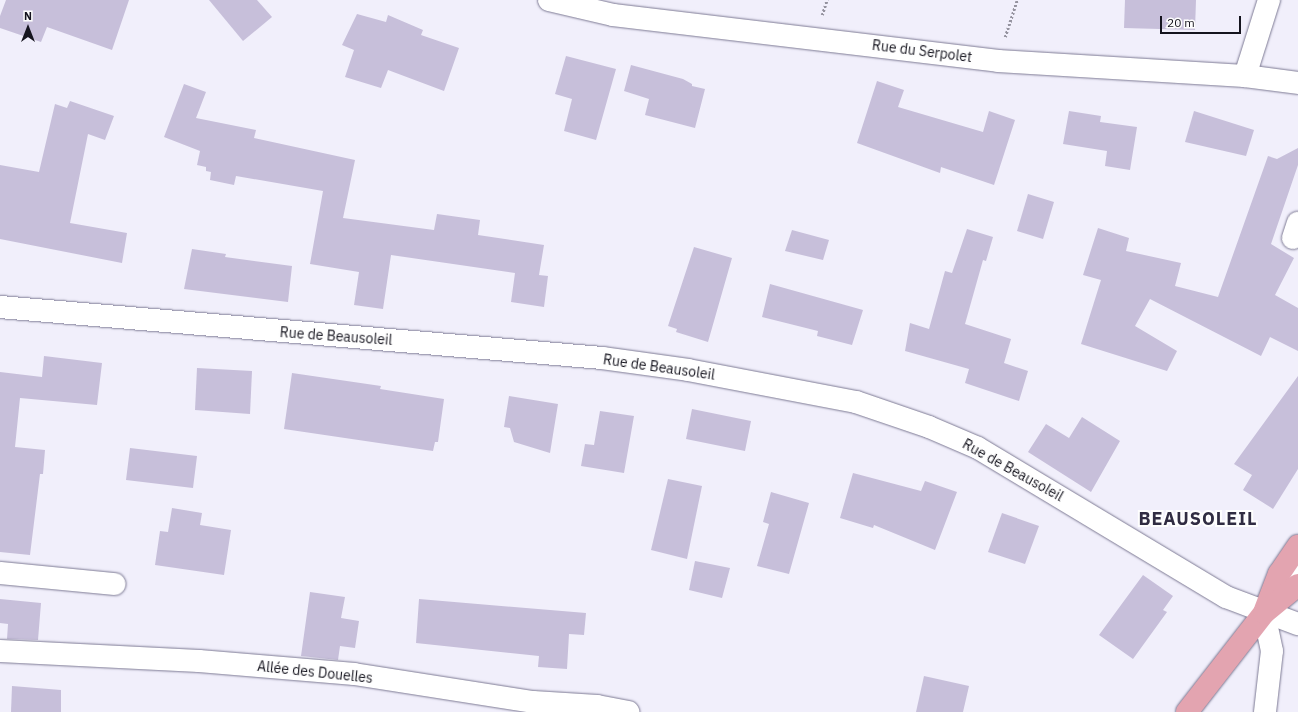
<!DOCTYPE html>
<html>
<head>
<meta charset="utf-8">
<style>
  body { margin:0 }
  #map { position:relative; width:1298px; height:712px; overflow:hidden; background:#f1effb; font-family:"IBM Plex Sans",sans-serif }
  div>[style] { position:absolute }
  .building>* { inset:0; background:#c7bfda }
  .path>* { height:2.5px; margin-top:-1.25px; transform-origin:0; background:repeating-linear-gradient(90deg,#95939f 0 2px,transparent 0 4px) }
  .roads { filter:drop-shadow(0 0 1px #7d7a94) drop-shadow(0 0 1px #7d7a94) }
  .minor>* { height:22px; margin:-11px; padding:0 11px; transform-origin:11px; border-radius:11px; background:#fff }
  .major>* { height:22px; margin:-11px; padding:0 11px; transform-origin:11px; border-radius:11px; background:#e3a4b0 }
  span { translate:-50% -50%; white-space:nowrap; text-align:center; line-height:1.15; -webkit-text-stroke:4px #fefefe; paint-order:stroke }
  .street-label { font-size:14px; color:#15141e }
  .district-label { font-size:18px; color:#302c42; font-weight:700; letter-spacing:1px }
  .north { position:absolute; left:8px; top:8px; width:40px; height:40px; -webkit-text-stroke:3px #fefefe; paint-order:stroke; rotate:0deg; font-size:11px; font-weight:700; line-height:16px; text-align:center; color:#15141e }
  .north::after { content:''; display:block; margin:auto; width:14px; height:18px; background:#15141e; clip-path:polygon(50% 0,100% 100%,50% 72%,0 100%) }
  .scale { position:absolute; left:1160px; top:16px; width:81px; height:18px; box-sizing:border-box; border:2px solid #15141e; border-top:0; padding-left:5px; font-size:12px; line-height:14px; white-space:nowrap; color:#15141e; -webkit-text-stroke:3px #fefefe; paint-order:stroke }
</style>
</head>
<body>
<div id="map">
  <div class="building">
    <i style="clip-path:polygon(6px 0,129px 0,112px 50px,47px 27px,41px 42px,0 28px,0 16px)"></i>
    <i style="clip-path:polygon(209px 0,257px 0,272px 17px,243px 41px)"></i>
    <i style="clip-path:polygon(1125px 0,1196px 0,1195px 30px,1124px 28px)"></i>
    <i style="clip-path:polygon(357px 14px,386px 22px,388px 15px,423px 30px,421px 35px,459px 48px,444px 91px,388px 70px,381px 88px,345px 77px,354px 50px,342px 45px)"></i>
    <i style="clip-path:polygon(566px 56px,616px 69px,596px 140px,564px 131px,572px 99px,555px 94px)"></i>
    <i style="clip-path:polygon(631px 65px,683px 79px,692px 84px,692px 86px,705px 89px,695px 128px,645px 115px,649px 99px,624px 91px)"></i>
    <i style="clip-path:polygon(877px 81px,904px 90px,898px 107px,983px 132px,989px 111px,1015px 120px,994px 185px,941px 167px,940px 173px,857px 143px)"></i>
    <i style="clip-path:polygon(184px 84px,206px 92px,196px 118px,256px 130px,254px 138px,355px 160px,343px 218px,434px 230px,437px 214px,480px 220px,478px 235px,544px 245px,539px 275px,548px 276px,544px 307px,511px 302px,515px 273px,391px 255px,383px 309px,354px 305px,359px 272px,310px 264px,323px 191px,236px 176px,234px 185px,210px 180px,211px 172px,206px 171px,206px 167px,197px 165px,200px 151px,164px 137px)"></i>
    <i style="clip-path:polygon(70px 101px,114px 116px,105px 140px,88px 134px,70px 223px,127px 233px,122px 263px,0 239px,0 165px,39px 172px,55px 104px,67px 108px)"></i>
    <i style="clip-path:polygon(1069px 111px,1101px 116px,1100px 122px,1137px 127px,1130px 170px,1105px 166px,1107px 151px,1063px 144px)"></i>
    <i style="clip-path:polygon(1194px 111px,1254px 130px,1246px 156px,1185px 142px)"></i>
    <i style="clip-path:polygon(1298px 148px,1298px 165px,1271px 244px,1294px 258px,1275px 295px,1298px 308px,1298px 351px,1270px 337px,1261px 356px,1150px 299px,1135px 326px,1177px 351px,1167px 371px,1081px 344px,1101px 280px,1083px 275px,1098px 228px,1129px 238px,1126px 251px,1181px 263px,1175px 286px,1218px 297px,1268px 156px,1277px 159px)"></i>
    <i style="clip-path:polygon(1028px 194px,1054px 202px,1043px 239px,1017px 231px)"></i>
    <i style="clip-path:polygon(967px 229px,993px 237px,986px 261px,983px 260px,965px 324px,1011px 339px,1004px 363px,1028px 371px,1019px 401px,965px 383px,969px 369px,905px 351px,910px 323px,929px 329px,945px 271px,952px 273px)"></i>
    <i style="clip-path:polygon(792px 230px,829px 240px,823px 260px,785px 251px)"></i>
    <i style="clip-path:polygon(694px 247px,732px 258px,708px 342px,676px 332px,677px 329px,668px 326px)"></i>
    <i style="clip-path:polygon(192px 249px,226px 254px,225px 257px,292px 266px,288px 302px,184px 289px)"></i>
    <i style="clip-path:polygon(770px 284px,863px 310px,852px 345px,817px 336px,818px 331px,762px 317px)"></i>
    <i style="clip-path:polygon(44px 356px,102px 363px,97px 405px,20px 398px,15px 447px,45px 450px,43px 474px,40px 474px,30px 555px,0 552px,0 372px,42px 377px)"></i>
    <i style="clip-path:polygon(197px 368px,252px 371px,250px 414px,195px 410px)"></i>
    <i style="clip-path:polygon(292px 373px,381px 386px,380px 389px,444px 399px,438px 442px,435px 442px,433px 451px,284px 429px)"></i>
    <i style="clip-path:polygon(1298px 376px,1298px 469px,1273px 509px,1243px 490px,1252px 475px,1234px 464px)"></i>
    <i style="clip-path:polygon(509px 396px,558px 404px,550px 453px,514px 442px,510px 428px,504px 427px)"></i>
    <i style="clip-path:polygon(692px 409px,751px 421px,745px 451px,686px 439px)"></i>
    <i style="clip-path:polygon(600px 411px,634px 416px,624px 473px,581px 466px,585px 444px,594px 445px)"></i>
    <i style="clip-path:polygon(1082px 417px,1120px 441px,1091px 492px,1028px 452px,1046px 424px,1069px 438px)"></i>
    <i style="clip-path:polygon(130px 448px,197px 456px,193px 488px,126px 480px)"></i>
    <i style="clip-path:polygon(853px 473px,921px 491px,925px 481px,957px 492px,935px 550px,874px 525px,873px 528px,840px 518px)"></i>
    <i style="clip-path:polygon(668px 479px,702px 486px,687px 559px,651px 550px)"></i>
    <i style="clip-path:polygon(771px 492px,809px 503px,789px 574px,757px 566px,769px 524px,763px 522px)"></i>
    <i style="clip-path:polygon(172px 508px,202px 513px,200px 525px,231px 530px,224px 575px,155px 565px,160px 531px,168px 532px)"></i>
    <i style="clip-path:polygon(1002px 513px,1039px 526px,1025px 564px,988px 552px)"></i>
    <i style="clip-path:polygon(695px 561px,730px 568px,722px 598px,689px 590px)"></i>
    <i style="clip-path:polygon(1143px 575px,1173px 596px,1163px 610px,1167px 612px,1133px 659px,1099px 635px)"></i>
    <i style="clip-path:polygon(310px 592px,345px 597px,341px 618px,359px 621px,355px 648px,340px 646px,338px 660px,301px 656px)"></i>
    <i style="clip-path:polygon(0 599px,41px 603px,38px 640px,7px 639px,8px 624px,0 623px)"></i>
    <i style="clip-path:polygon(419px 599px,586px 613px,584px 635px,569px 634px,567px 669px,538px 667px,539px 656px,416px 643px)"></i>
    <i style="clip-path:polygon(924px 676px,969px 686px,963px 712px,916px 712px)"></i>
    <i style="clip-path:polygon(12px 686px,61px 690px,61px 712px,11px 712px)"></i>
  </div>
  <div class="path">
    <i style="left:822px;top:15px;width:16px;rotate:-72deg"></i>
    <i style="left:1005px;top:37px;width:39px;rotate:-72deg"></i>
  </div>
  <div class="roads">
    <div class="minor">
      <i style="left:549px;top:0;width:66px;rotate:13.2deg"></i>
      <i style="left:613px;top:15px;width:388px;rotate:6.8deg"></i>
      <i style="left:998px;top:61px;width:247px;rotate:3.5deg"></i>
      <i style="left:1245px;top:76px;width:53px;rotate:7.5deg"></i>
      <i style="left:1245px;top:76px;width:80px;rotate:-72.5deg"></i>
      <i style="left:1293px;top:238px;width:16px;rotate:-72deg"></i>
      <i style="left:0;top:307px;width:604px;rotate:4.84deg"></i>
      <i style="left:602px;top:358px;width:87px;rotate:7.9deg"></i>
      <i style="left:688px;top:370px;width:171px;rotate:10.8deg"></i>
      <i style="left:856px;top:402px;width:77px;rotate:18.9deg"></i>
      <i style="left:929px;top:427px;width:53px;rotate:23.2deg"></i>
      <i style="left:978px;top:448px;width:289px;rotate:31deg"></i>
      <i style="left:1226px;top:597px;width:77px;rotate:20.6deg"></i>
      <i style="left:0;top:573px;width:115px;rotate:5.5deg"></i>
      <i style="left:0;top:651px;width:199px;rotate:2.9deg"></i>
      <i style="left:199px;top:661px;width:156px;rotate:4.8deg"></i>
      <i style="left:354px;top:674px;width:181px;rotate:8.9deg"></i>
      <i style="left:533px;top:702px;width:64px;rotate:3.6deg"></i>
      <i style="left:597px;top:706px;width:32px;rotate:11deg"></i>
      <i style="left:1265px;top:712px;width:61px;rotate:-83.5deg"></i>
      <i style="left:1272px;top:651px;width:39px;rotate:-102deg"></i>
      <i style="left:1264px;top:613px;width:58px;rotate:-54.1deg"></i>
    </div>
    <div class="major">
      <i style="left:1265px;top:610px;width:39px;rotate:-69deg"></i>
      <i style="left:1279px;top:574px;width:34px;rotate:-56deg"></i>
      <i style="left:1187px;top:712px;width:125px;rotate:-52.1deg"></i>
      <i style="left:1264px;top:613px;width:44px;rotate:-39.5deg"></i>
    </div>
  </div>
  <div class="street-label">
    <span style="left:922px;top:51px;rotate:7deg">Rue du Serpolet</span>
    <span style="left:336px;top:336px;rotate:4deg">Rue de Beausoleil</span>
    <span style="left:659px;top:367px;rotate:8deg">Rue de Beausoleil</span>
    <span style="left:1013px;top:470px;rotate:29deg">Rue de Beausoleil</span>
    <span style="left:315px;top:672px;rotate:6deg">Allée des Douelles</span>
  </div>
  <div class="district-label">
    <span style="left:1198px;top:519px">BEAUSOLEIL</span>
  </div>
  <div class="north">N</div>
  <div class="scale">20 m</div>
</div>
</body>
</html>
